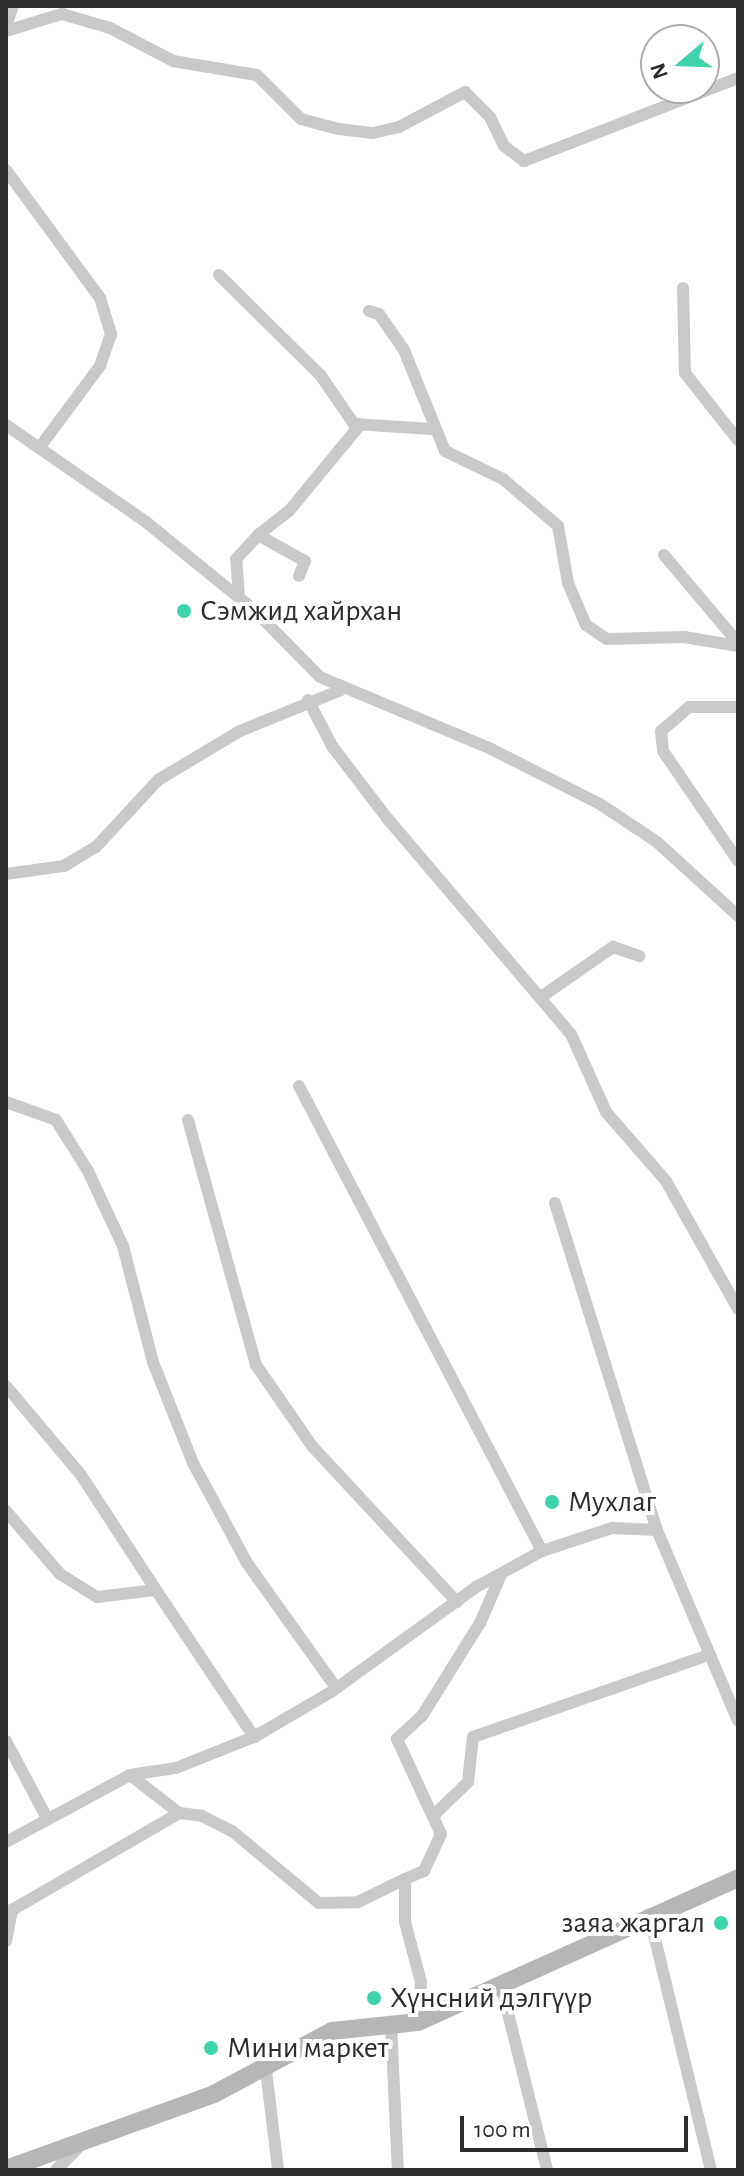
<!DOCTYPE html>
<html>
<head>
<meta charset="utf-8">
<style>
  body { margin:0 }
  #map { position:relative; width:744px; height:2176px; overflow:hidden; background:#fff; font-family:"Alegreya Sans",sans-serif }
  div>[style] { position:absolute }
  .street>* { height:12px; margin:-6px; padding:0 6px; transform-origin:6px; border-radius:6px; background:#c9c9c9 }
  .secondary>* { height:18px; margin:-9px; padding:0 9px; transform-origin:9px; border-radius:9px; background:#b6b6b6 }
  .dots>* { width:22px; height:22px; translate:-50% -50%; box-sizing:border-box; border:4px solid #fff; border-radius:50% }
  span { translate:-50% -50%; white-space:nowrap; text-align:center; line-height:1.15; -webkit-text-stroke:8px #fff; paint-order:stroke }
  .poi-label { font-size:30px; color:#2c2c2c }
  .left { translate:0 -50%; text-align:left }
  .right { translate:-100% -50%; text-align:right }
  .frame { position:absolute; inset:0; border:8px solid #2c2c2c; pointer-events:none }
  .north { position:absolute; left:640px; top:24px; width:80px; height:80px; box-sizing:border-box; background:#fff; border:2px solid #ababab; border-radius:50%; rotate:251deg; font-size:22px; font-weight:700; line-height:32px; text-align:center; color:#2c2c2c }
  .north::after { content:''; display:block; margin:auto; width:28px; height:36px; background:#3dd4ad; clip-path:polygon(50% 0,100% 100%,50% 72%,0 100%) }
  .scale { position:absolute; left:460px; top:2116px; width:228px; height:36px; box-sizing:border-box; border:4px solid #2c2c2c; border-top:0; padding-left:10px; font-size:24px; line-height:28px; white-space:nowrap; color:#2c2c2c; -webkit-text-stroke:6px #fff; paint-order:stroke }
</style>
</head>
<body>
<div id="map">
  <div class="street">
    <i style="left:6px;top:26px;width:21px;rotate:-71deg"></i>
    <i style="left:6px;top:31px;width:59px;rotate:-16.9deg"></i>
    <i style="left:62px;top:14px;width:50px;rotate:16.3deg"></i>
    <i style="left:110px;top:28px;width:71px;rotate:27.6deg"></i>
    <i style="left:173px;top:61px;width:85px;rotate:9.5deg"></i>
    <i style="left:257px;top:75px;width:62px;rotate:45deg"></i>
    <i style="left:301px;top:119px;width:39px;rotate:15deg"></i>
    <i style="left:339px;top:129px;width:34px;rotate:7deg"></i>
    <i style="left:373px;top:133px;width:27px;rotate:-13deg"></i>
    <i style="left:399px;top:127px;width:75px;rotate:-27.9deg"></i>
    <i style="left:465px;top:92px;width:35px;rotate:45deg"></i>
    <i style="left:490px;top:117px;width:32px;rotate:64deg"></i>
    <i style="left:504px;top:146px;width:25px;rotate:37deg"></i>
    <i style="left:524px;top:161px;width:230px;rotate:-21.2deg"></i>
    <i style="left:6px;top:170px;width:159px;rotate:53.7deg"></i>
    <i style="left:100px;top:298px;width:38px;rotate:73deg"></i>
    <i style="left:111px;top:334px;width:34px;rotate:109deg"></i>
    <i style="left:100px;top:366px;width:102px;rotate:126.6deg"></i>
    <i style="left:219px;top:275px;width:144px;rotate:44.7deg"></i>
    <i style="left:321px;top:376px;width:58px;rotate:55.5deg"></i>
    <i style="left:354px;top:424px;width:78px;rotate:3.7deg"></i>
    <i style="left:683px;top:288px;width:85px;rotate:88.7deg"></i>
    <i style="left:685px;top:373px;width:85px;rotate:51.7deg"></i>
    <i style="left:369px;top:311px;width:10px;rotate:17deg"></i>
    <i style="left:379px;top:314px;width:44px;rotate:55.2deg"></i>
    <i style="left:404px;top:350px;width:109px;rotate:67.9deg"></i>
    <i style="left:445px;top:451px;width:64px;rotate:25.8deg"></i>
    <i style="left:503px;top:479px;width:72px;rotate:40.5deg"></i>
    <i style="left:558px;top:526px;width:58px;rotate:80deg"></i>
    <i style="left:568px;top:583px;width:46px;rotate:66.8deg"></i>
    <i style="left:586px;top:625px;width:25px;rotate:34deg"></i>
    <i style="left:607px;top:639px;width:77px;rotate:-1.5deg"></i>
    <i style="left:684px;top:637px;width:55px;rotate:9.5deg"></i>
    <i style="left:6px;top:425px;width:170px;rotate:34.7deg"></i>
    <i style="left:146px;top:522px;width:138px;rotate:39.1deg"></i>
    <i style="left:253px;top:609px;width:95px;rotate:45.4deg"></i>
    <i style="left:320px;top:677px;width:186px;rotate:22.8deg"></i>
    <i style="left:491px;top:749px;width:122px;rotate:26.8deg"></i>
    <i style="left:600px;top:804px;width:69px;rotate:33.7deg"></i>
    <i style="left:657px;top:842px;width:110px;rotate:42.4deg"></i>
    <i style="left:258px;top:535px;width:39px;rotate:-38deg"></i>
    <i style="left:289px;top:511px;width:112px;rotate:-50.5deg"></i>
    <i style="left:664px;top:555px;width:115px;rotate:49.9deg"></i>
    <i style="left:239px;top:598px;width:39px;rotate:-94deg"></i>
    <i style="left:236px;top:559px;width:33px;rotate:-47deg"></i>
    <i style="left:258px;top:535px;width:54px;rotate:29deg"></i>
    <i style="left:305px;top:561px;width:16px;rotate:112deg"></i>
    <i style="left:308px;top:700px;width:52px;rotate:62.4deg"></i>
    <i style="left:332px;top:746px;width:91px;rotate:52.6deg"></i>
    <i style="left:387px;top:818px;width:284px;rotate:49.6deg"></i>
    <i style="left:571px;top:1034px;width:85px;rotate:65.8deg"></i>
    <i style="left:606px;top:1112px;width:91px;rotate:49deg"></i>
    <i style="left:666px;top:1181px;width:147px;rotate:60.6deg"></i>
    <i style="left:738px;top:707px;width:49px;rotate:180deg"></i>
    <i style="left:689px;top:707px;width:37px;rotate:139deg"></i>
    <i style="left:661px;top:731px;width:20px;rotate:84deg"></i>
    <i style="left:663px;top:751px;width:133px;rotate:55.7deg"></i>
    <i style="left:6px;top:874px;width:59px;rotate:-7.9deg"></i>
    <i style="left:64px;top:866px;width:37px;rotate:-31deg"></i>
    <i style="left:96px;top:847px;width:91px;rotate:-47.2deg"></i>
    <i style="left:158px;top:780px;width:96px;rotate:-30.9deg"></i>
    <i style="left:240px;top:731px;width:109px;rotate:-22.1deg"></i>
    <i style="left:541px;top:997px;width:88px;rotate:-34.8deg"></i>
    <i style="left:613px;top:947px;width:28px;rotate:19deg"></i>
    <i style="left:299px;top:1086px;width:525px;rotate:62.41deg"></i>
    <i style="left:6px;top:1102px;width:53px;rotate:19.8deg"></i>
    <i style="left:56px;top:1120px;width:60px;rotate:57.9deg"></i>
    <i style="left:88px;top:1171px;width:83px;rotate:65deg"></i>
    <i style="left:123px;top:1246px;width:120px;rotate:75.5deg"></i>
    <i style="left:153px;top:1362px;width:109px;rotate:68.4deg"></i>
    <i style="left:193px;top:1463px;width:114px;rotate:61.6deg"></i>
    <i style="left:247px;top:1563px;width:153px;rotate:54.5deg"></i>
    <i style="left:188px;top:1120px;width:254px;rotate:74.5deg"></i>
    <i style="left:256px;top:1365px;width:98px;rotate:55.3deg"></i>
    <i style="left:312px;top:1446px;width:213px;rotate:47.1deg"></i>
    <i style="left:555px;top:1203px;width:343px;rotate:72.7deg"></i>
    <i style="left:6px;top:1386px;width:116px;rotate:49.9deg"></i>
    <i style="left:81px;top:1475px;width:137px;rotate:56.9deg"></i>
    <i style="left:6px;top:1511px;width:83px;rotate:49.4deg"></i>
    <i style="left:60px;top:1574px;width:44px;rotate:31.9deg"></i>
    <i style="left:97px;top:1597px;width:59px;rotate:-6.8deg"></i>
    <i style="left:156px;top:1590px;width:177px;rotate:56.3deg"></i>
    <i style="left:6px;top:1741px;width:89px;rotate:62deg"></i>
    <i style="left:130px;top:1775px;width:62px;rotate:37.8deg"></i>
    <i style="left:179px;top:1813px;width:23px;rotate:7deg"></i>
    <i style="left:202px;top:1816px;width:34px;rotate:27deg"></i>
    <i style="left:232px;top:1831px;width:113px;rotate:39.6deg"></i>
    <i style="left:319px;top:1903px;width:39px;rotate:-1deg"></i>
    <i style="left:358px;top:1902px;width:52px;rotate:-26.1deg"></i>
    <i style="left:405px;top:1879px;width:43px;rotate:90deg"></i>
    <i style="left:405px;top:1922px;width:62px;rotate:75.1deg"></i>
    <i style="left:421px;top:1982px;width:40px;rotate:94.3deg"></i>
    <i style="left:434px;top:1815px;width:47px;rotate:-44.1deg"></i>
    <i style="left:468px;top:1782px;width:45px;rotate:-83.7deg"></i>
    <i style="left:473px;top:1737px;width:249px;rotate:-19.2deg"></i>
    <i style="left:6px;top:1842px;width:141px;rotate:-28.4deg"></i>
    <i style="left:130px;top:1775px;width:47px;rotate:-8.7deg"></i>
    <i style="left:176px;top:1768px;width:84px;rotate:-21.7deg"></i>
    <i style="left:254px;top:1737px;width:89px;rotate:-30.3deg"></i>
    <i style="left:331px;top:1692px;width:179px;rotate:-35.9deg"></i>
    <i style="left:476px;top:1587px;width:75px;rotate:-28.6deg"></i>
    <i style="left:542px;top:1551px;width:74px;rotate:-18.2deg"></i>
    <i style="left:612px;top:1528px;width:45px;rotate:2.5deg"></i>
    <i style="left:657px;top:1530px;width:207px;rotate:67deg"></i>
    <i style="left:405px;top:1879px;width:21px;rotate:-23deg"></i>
    <i style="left:424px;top:1871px;width:41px;rotate:-65.3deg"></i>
    <i style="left:441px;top:1834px;width:105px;rotate:-114.9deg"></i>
    <i style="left:397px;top:1739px;width:34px;rotate:-43deg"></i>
    <i style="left:422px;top:1716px;width:110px;rotate:-58.1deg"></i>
    <i style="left:480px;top:1623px;width:52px;rotate:-66.4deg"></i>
    <i style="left:649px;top:1914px;width:263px;rotate:76.4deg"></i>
    <i style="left:6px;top:1941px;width:32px;rotate:-79deg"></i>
    <i style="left:12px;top:1910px;width:193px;rotate:-30.1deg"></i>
    <i style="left:501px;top:1985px;width:191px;rotate:76deg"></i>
    <i style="left:391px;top:2024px;width:146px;rotate:87.3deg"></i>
    <i style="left:265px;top:2062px;width:109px;rotate:83.1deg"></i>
    <i style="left:56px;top:2170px;width:30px;rotate:-45deg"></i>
  </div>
  <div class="secondary">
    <i style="left:6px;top:2169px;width:221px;rotate:-19.8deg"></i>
    <i style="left:214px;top:2094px;width:134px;rotate:-28.1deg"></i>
    <i style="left:332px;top:2031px;width:86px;rotate:-6deg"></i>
    <i style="left:418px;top:2022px;width:351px;rotate:-24.2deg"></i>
  </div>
  <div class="dots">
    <i style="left:184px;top:611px;background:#3dd4ad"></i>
    <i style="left:552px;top:1502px;background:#3dd4ad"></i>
    <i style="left:721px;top:1923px;background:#3dd4ad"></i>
    <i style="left:374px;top:1998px;background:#3dd4ad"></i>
    <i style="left:211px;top:2048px;background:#3dd4ad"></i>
  </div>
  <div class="poi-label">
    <span class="left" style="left:200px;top:611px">Сэмжид хайрхан</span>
    <span class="left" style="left:568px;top:1502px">Мухлаг</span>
    <span class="right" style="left:705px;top:1923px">заяа жаргал</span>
    <span class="left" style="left:390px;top:1998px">Хүнсний дэлгүүр</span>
    <span class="left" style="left:227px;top:2048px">Мини маркет</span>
  </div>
  <div class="frame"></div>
  <div class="north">N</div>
  <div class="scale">100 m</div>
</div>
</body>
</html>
